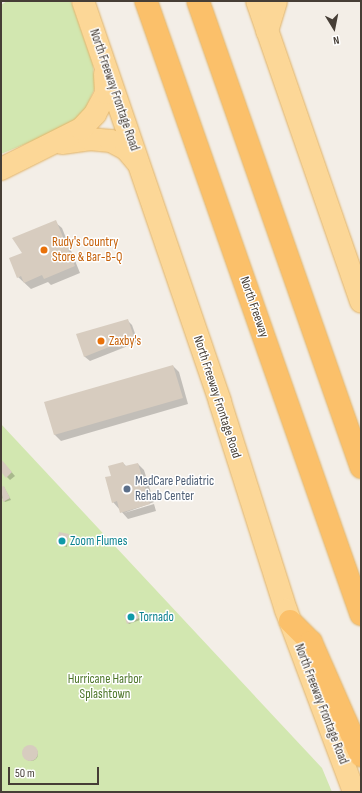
<!DOCTYPE html>
<html>
<head>
<meta charset="utf-8">
<style>
  body { margin:0 }
  #map { position:relative; width:362px; height:793px; overflow:hidden; background:#f3eee7; font-family:"Sofia Sans Condensed",sans-serif }
  div>[style] { position:absolute }
  .green>* { inset:0; background:#d2e7b0 }
  .shadow>* { inset:0; background:#0003 }
  .round { border-radius:50% }
  .building>* { inset:0; background:#d7ccbf }
  .roads { filter:drop-shadow(0 0 1px #e1b367) drop-shadow(0 0 1px #e1b367) }
  .major>* { height:22px; margin:-11px; padding:0 11px; transform-origin:11px; border-radius:11px; background:#fcd797 }
  .highway>* { height:22px; margin:-11px; padding:0 11px; transform-origin:11px; border-radius:11px; background:#fbc06a }
  .dots>* { width:11px; height:11px; translate:-50% -50%; box-sizing:border-box; border:2px solid #fff; border-radius:50% }
  span { translate:-50% -50%; white-space:nowrap; text-align:center; line-height:1.15; -webkit-text-stroke:3px #fff; paint-order:stroke }
  .street-label { font-size:13px; color:#463e36 }
  .food-label { font-size:13px; color:#c56008 }
  .left { translate:0 -50%; text-align:left }
  .service-label { font-size:13px; color:#4e5e75 }
  .culture-label { font-size:13px; color:#0d838f }
  .park-label { font-size:13px; color:#4d762a }
  .frame { position:absolute; inset:0; border:2px solid #463e36; pointer-events:none }
  .north { position:absolute; left:314px; top:8px; width:40px; height:40px; -webkit-text-stroke:3px #fff; paint-order:stroke; rotate:170deg; font-size:11px; font-weight:700; line-height:16px; text-align:center; color:#463e36 }
  .north::after { content:''; display:block; margin:auto; width:14px; height:18px; background:#463e36; clip-path:polygon(50% 0,100% 100%,50% 72%,0 100%) }
  .scale { position:absolute; left:8px; top:767px; width:91px; height:18px; box-sizing:border-box; border:2px solid #463e36; border-top:0; padding-left:5px; font-size:12px; line-height:14px; white-space:nowrap; color:#463e36; -webkit-text-stroke:3px #fff; paint-order:stroke }
</style>
</head>
<body>
<div id="map">
  <div class="green">
    <i style="clip-path:polygon(7px 1px,71px 1px,93px 65px,95px 88px,82px 116px,69px 126px,1px 154px,1px 5px)"></i>
    <i style="clip-path:polygon(1px 424px,322px 768px,332px 792px,1px 792px)"></i>
  </div>
  <div class="shadow">
    <i style="clip-path:polygon(55px 222px,62px 228px,80px 273px,51px 285px,48px 282px,31px 289px,18px 277px,23px 254px)"></i>
    <i style="clip-path:polygon(127px 320px,132px 325px,138px 342px,90px 361px,85px 357px,78px 335px)"></i>
    <i style="clip-path:polygon(173px 366px,179px 372px,188px 404px,61px 441px,55px 435px,46px 403px)"></i>
    <i style="clip-path:polygon(1px 460px,15px 476px,10px 480px,1px 471px)"></i>
    <i style="clip-path:polygon(123px 463px,127px 467px,138px 464px,144px 470px,154px 502px,124px 513px,154px 504px,156px 511px,128px 519px,113px 502px,112px 476px)"></i>
    <i style="clip-path:polygon(4px 487px,11px 500px,5px 502px,1px 496px,1px 488px)"></i>
    <i style="clip-path:polygon(68px 535px,67px 547px,57px 544px)"></i>
    <i style="clip-path:polygon(137px 613px,140px 620px,129px 624px,128px 623px)"></i>
    <i class="round" style="left:24px;top:747px;width:14px;height:14px"></i>
  </div>
  <div class="building">
    <i style="clip-path:polygon(56px 220px,75px 266px,44px 279px,42px 275px,24px 283px,21px 276px,17px 278px,9px 258px,22px 253px,12px 238px)"></i>
    <i style="clip-path:polygon(128px 319px,134px 337px,84px 357px,76px 334px)"></i>
    <i style="clip-path:polygon(173px 365px,183px 398px,54px 435px,44px 402px)"></i>
    <i style="clip-path:polygon(1px 459px,12px 472px,6px 478px,1px 472px)"></i>
    <i style="clip-path:polygon(123px 462px,125px 466px,138px 463px,150px 504px,120px 513px,117px 501px,112px 503px,105px 477px,111px 476px,108px 466px)"></i>
    <i style="clip-path:polygon(4px 486px,10px 498px,3px 502px,1px 487px)"></i>
    <i style="clip-path:polygon(59px 532px,69px 534px,66px 546px,56px 544px)"></i>
    <i style="clip-path:polygon(136px 611px,139px 618px,127px 624px,124px 615px)"></i>
    <i class="round" style="left:22px;top:745px;width:16px;height:16px"></i>
  </div>
  <div class="roads">
    <div class="major">
      <i style="left:83px;top:1px;width:424px;rotate:71.1deg"></i>
      <i style="left:220px;top:402px;width:218px;rotate:72.4deg"></i>
      <i style="left:286px;top:610px;width:194px;rotate:69.5deg"></i>
      <i style="left:257px;top:1px;width:318px;rotate:70.9deg"></i>
      <i style="left:267px;top:31px;width:31px;rotate:-73deg"></i>
      <i style="left:62px;top:143px;width:27px;rotate:-8deg"></i>
      <i style="left:89px;top:139px;width:22px;rotate:5deg"></i>
      <i style="left:111px;top:141px;width:17px;rotate:28deg"></i>
      <i style="left:126px;top:149px;width:17px;rotate:50deg"></i>
      <i style="left:1px;top:169px;width:89px;rotate:-26.6deg"></i>
      <i style="left:81px;top:129px;width:21px;rotate:-47deg"></i>
      <i style="left:95px;top:114px;width:24px;rotate:-62deg"></i>
      <i style="left:106px;top:93px;width:19px;rotate:-93deg"></i>
    </div>
    <div class="highway">
      <i style="left:146px;top:1px;width:650px;rotate:70.67deg"></i>
      <i style="left:198px;top:1px;width:494px;rotate:70.7deg"></i>
      <i style="left:290px;top:621px;width:30px;rotate:45deg"></i>
      <i style="left:311px;top:642px;width:124px;rotate:66.3deg"></i>
    </div>
  </div>
  <div class="dots">
    <i style="left:44px;top:250px;background:#e8710a"></i>
    <i style="left:101px;top:341px;background:#e8710a"></i>
    <i style="left:127px;top:489px;background:#5c6f8a"></i>
    <i style="left:62px;top:541px;background:#0f9aa8"></i>
    <i style="left:131px;top:617px;background:#0f9aa8"></i>
  </div>
  <div class="street-label">
    <span style="left:114px;top:90px;rotate:71deg">North Freeway Frontage Road</span>
    <span style="left:254px;top:307px;rotate:71deg">North Freeway</span>
    <span style="left:217px;top:397px;rotate:72deg">North Freeway Frontage Road</span>
    <span style="left:321px;top:704px;rotate:69deg">North Freeway Frontage Road</span>
  </div>
  <div class="food-label">
    <span class="left" style="left:52px;top:250px">Rudy's Country<br>Store &amp; Bar-B-Q</span>
    <span class="left" style="left:109px;top:341px">Zaxby's</span>
  </div>
  <div class="service-label">
    <span class="left" style="left:135px;top:489px">MedCare Pediatric<br>Rehab Center</span>
  </div>
  <div class="culture-label">
    <span class="left" style="left:70px;top:541px">Zoom Flumes</span>
    <span class="left" style="left:139px;top:617px">Tornado</span>
  </div>
  <div class="park-label">
    <span style="left:105px;top:687px">Hurricane Harbor<br>Splashtown</span>
  </div>
  <div class="frame"></div>
  <div class="north">N</div>
  <div class="scale">50 m</div>
</div>
</body>
</html>
